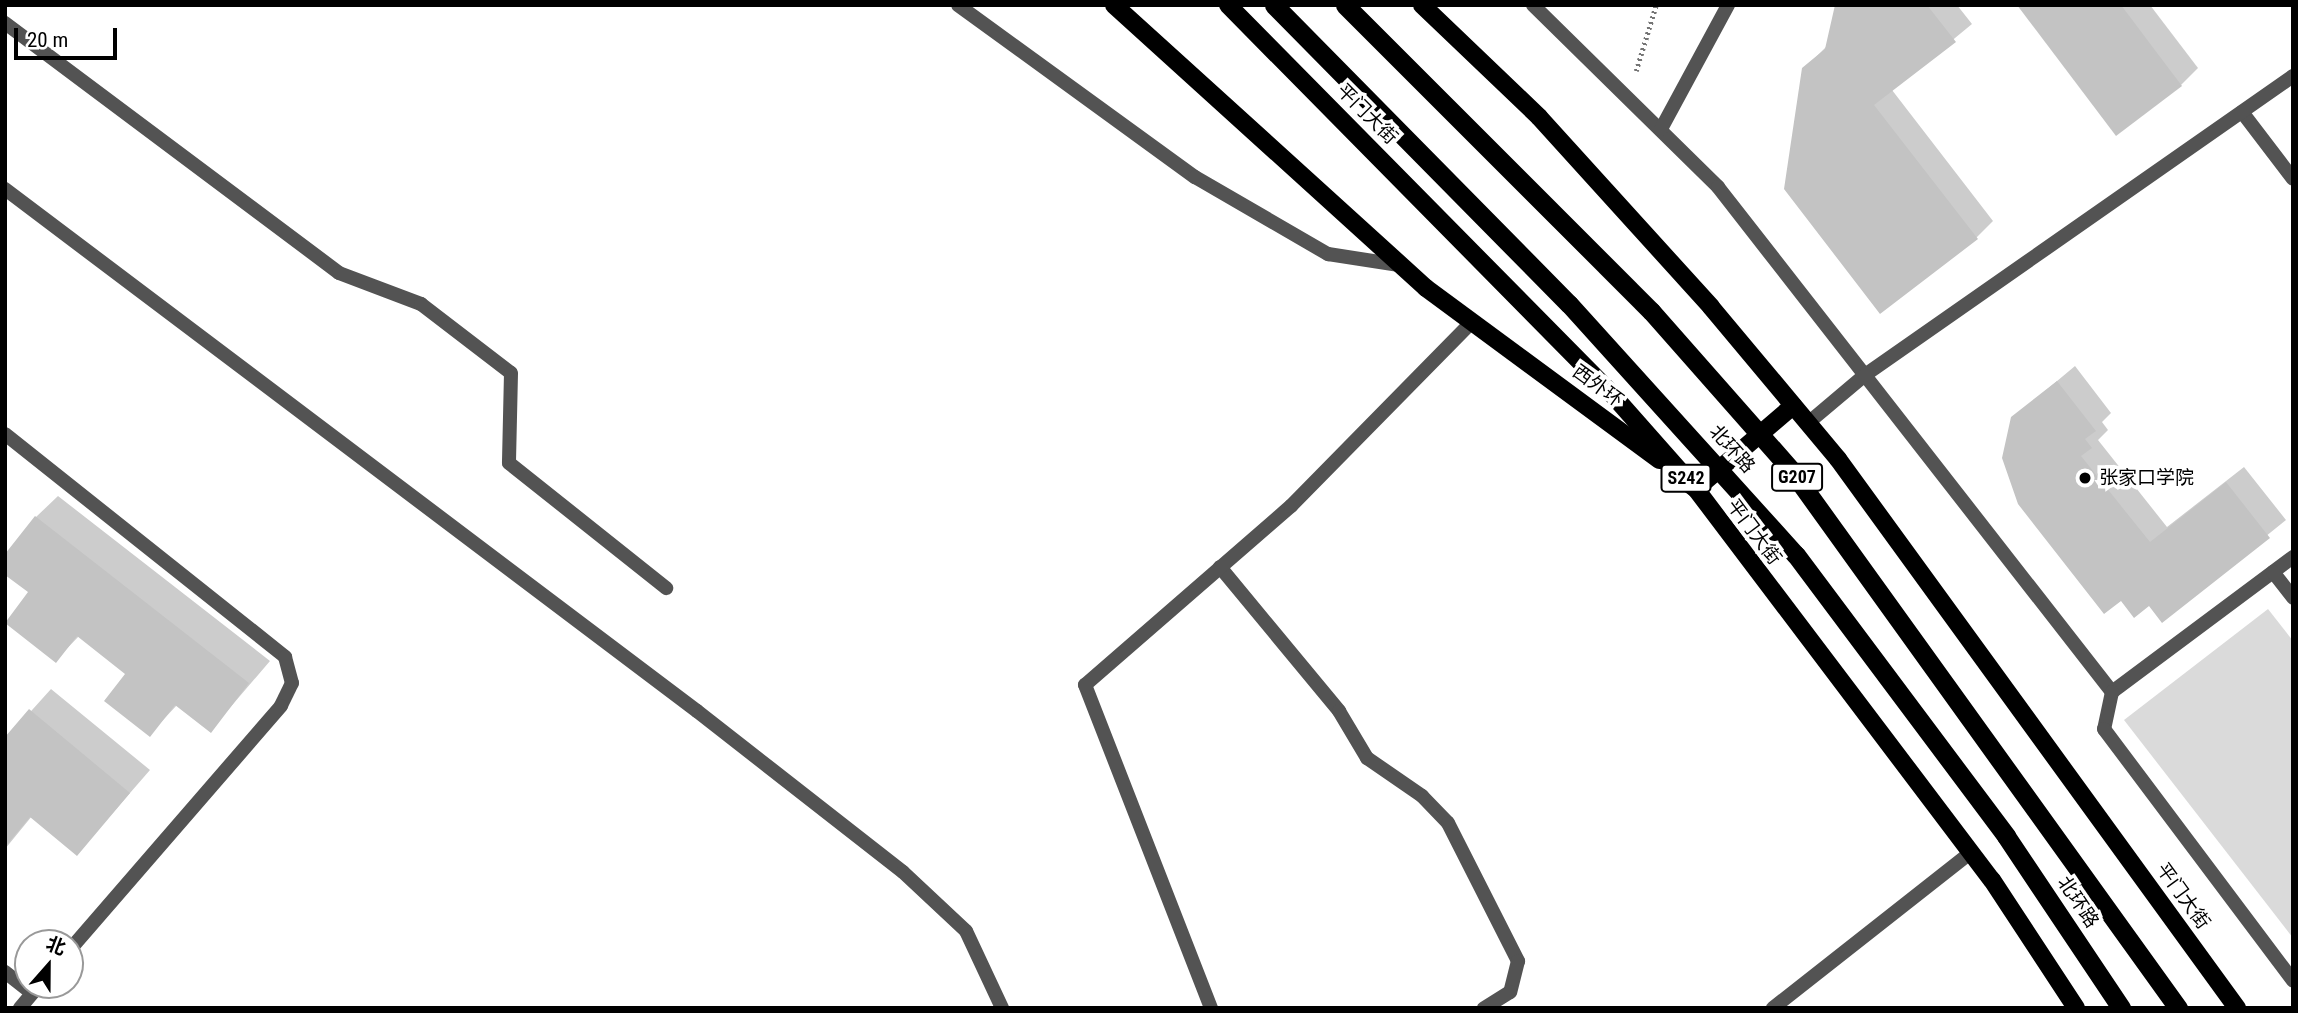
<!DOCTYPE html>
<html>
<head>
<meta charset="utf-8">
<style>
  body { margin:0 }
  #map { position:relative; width:2298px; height:1013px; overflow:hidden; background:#fff; font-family:"Roboto Condensed","Noto Sans SC",sans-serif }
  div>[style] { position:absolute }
  .green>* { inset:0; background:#dadada }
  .shadow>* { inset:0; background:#0003 }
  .building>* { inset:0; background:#c3c3c3 }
  .path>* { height:4.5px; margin-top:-2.25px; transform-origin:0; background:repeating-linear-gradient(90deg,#757575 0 2px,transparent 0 5.5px) }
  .service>* { height:14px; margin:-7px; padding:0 7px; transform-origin:7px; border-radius:7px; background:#535353 }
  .minor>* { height:14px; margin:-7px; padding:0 7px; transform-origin:7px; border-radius:7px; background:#535353 }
  .primary>* { height:18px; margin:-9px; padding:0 9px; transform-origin:9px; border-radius:9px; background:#000 }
  .trunk>* { height:19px; margin:-9.5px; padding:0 9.5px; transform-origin:9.5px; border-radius:9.5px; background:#000 }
  .dots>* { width:19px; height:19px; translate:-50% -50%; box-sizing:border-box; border:4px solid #fff; border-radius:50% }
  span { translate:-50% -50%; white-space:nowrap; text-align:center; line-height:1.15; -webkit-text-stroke:7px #fff; paint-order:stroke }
  .shield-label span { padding:2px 5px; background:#fff; border:2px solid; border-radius:5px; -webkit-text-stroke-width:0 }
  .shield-label { font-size:18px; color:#000; font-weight:700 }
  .street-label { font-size:19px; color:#000 }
  .poi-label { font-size:19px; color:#000 }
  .left { translate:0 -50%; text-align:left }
  .frame { position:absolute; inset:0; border:7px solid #000; pointer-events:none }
  .north { position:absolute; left:14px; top:929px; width:70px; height:70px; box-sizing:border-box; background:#fff; border:2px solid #999; border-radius:50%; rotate:21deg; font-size:19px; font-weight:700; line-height:28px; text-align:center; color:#000 }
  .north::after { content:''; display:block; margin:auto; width:24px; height:32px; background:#000; clip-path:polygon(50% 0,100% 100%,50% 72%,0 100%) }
  .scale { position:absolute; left:14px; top:28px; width:103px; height:32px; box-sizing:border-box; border:4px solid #000; border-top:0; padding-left:9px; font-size:21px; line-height:24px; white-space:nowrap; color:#000; -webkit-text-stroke:5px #fff; paint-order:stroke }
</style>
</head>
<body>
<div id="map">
  <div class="green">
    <i style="clip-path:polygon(2268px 609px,2293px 641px,2293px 938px,2124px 720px)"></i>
  </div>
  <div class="shadow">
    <i style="clip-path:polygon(1837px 5px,1957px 5px,1972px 24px,1892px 90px,1993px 221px,1976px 238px,1804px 69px,1827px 46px)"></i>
    <i style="clip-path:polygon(2020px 5px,2150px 5px,2198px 68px,2181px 85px)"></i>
    <i style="clip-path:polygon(2075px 366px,2111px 413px,2102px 422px,2108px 430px,2098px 440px,2167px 527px,2244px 467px,2286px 520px,2162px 620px,2013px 418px)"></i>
    <i style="clip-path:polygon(58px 496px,270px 661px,210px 731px,177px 705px,150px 734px,128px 674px,79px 636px,56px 660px,31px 592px,36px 517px)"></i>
    <i style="clip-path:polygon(51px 689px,150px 770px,77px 854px,32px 816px,5px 849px,5px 740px)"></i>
  </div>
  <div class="building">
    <i style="clip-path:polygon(1835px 5px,1927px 5px,1956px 42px,1874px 105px,1978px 239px,1880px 314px,1784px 189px,1802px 68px,1825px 49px)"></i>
    <i style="clip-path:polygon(2017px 5px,2121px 5px,2182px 86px,2116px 136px)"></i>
    <i style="clip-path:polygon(2057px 381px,2096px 431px,2085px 439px,2092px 448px,2081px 456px,2150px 542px,2226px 482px,2270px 538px,2162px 623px,2149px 606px,2134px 618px,2121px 601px,2104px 614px,2018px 504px,2002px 458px,2011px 417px)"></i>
    <i style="clip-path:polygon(35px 516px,249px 683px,211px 733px,175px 705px,150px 737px,104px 701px,125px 674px,77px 636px,56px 663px,5px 623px,28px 592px,5px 575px,5px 554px)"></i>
    <i style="clip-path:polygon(29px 709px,130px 793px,77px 856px,30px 817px,5px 847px,5px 737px)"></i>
  </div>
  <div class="path">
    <i style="left:1636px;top:71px;width:69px;rotate:-73.1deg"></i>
  </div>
  <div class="service">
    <i style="left:1533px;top:5px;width:260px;rotate:44.5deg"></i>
    <i style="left:1718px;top:187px;width:641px;rotate:52.04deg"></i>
    <i style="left:5px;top:23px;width:417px;rotate:36.8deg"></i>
    <i style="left:339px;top:273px;width:88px;rotate:20.7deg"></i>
    <i style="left:421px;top:304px;width:113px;rotate:37.5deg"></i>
    <i style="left:511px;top:373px;width:90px;rotate:91.3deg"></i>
    <i style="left:509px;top:463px;width:201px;rotate:38.5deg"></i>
    <i style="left:2242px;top:112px;width:84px;rotate:52.7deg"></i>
    <i style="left:1661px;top:129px;width:141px;rotate:-61.6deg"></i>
    <i style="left:1808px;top:423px;width:75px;rotate:-40.1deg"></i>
    <i style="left:1865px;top:375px;width:522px;rotate:-34.94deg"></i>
    <i style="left:2293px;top:557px;width:226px;rotate:143.3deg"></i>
    <i style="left:2112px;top:692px;width:38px;rotate:102deg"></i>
    <i style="left:2104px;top:729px;width:315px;rotate:53.1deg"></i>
    <i style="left:1220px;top:567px;width:187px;rotate:50.4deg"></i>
    <i style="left:1339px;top:711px;width:55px;rotate:59.2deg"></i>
    <i style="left:1367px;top:758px;width:67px;rotate:34.6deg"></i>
    <i style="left:1422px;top:796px;width:37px;rotate:46deg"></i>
    <i style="left:1448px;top:823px;width:155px;rotate:63.1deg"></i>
    <i style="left:1518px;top:961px;width:32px;rotate:104deg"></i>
    <i style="left:1510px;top:992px;width:31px;rotate:148deg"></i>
    <i style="left:2273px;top:572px;width:33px;rotate:52deg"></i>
    <i style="left:1211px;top:1008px;width:347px;rotate:-111.3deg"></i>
    <i style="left:1085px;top:685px;width:273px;rotate:-41deg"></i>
    <i style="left:1291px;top:506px;width:258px;rotate:-45.5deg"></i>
  </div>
  <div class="minor">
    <i style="left:958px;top:5px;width:293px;rotate:36deg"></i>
    <i style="left:1195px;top:177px;width:154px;rotate:30.1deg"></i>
    <i style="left:1328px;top:254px;width:72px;rotate:8.8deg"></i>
    <i style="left:5px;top:189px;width:867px;rotate:37.03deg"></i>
    <i style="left:697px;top:711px;width:261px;rotate:38deg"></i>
    <i style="left:903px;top:872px;width:86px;rotate:43.1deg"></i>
    <i style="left:966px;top:931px;width:85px;rotate:64.9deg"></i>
    <i style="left:5px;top:434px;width:358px;rotate:38.5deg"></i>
    <i style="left:285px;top:657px;width:27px;rotate:75deg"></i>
    <i style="left:292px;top:683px;width:25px;rotate:116deg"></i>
    <i style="left:281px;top:706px;width:323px;rotate:130.9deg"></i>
    <i style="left:5px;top:972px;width:34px;rotate:38deg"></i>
    <i style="left:20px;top:1008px;width:30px;rotate:-50deg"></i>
    <i style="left:1773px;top:1008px;width:252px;rotate:-38.2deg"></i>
  </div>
  <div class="primary">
    <i style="left:1114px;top:5px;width:421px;rotate:42.2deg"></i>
    <i style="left:1426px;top:288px;width:290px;rotate:36.4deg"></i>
    <i style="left:1228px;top:5px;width:545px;rotate:45.37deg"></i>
    <i style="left:1611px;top:393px;width:128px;rotate:48.5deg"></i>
    <i style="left:1696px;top:489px;width:490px;rotate:52.9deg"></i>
    <i style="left:1992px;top:880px;width:153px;rotate:56.7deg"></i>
    <i style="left:1422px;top:5px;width:162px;rotate:43.7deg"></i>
    <i style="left:1539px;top:117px;width:256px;rotate:47.8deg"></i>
    <i style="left:1711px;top:307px;width:198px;rotate:50.1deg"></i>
    <i style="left:1838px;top:459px;width:679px;rotate:53.99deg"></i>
    <i style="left:1689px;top:484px;width:9px;rotate:36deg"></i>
    <i style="left:1696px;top:489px;width:128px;rotate:-40.6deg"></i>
  </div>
  <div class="trunk">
    <i style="left:1274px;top:5px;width:420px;rotate:45.4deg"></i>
    <i style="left:1569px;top:304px;width:338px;rotate:47.9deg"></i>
    <i style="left:1796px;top:555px;width:351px;rotate:53.2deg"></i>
    <i style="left:2006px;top:836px;width:207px;rotate:56.2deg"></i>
    <i style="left:1345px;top:5px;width:433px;rotate:45deg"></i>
    <i style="left:1651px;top:311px;width:212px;rotate:48.6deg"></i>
    <i style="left:1791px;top:470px;width:663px;rotate:54.27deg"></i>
  </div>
  <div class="dots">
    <i style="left:2085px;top:478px;background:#000"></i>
  </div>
  <div class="shield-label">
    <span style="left:1797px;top:477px">G207</span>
    <span style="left:1686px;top:478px">S242</span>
  </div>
  <div class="street-label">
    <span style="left:1367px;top:114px;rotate:45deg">平门大街</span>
    <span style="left:1598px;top:386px;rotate:36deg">西外环</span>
    <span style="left:1732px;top:449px;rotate:48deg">北环路</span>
    <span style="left:1754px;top:532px;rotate:53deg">平门大街</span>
    <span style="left:2183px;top:896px;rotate:54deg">平门大街</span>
    <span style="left:2078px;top:902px;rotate:56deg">北环路</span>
  </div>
  <div class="poi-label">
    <span class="left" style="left:2099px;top:478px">张家口学院</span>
  </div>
  <div class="frame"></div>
  <div class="north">北</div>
  <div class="scale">20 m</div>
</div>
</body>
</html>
